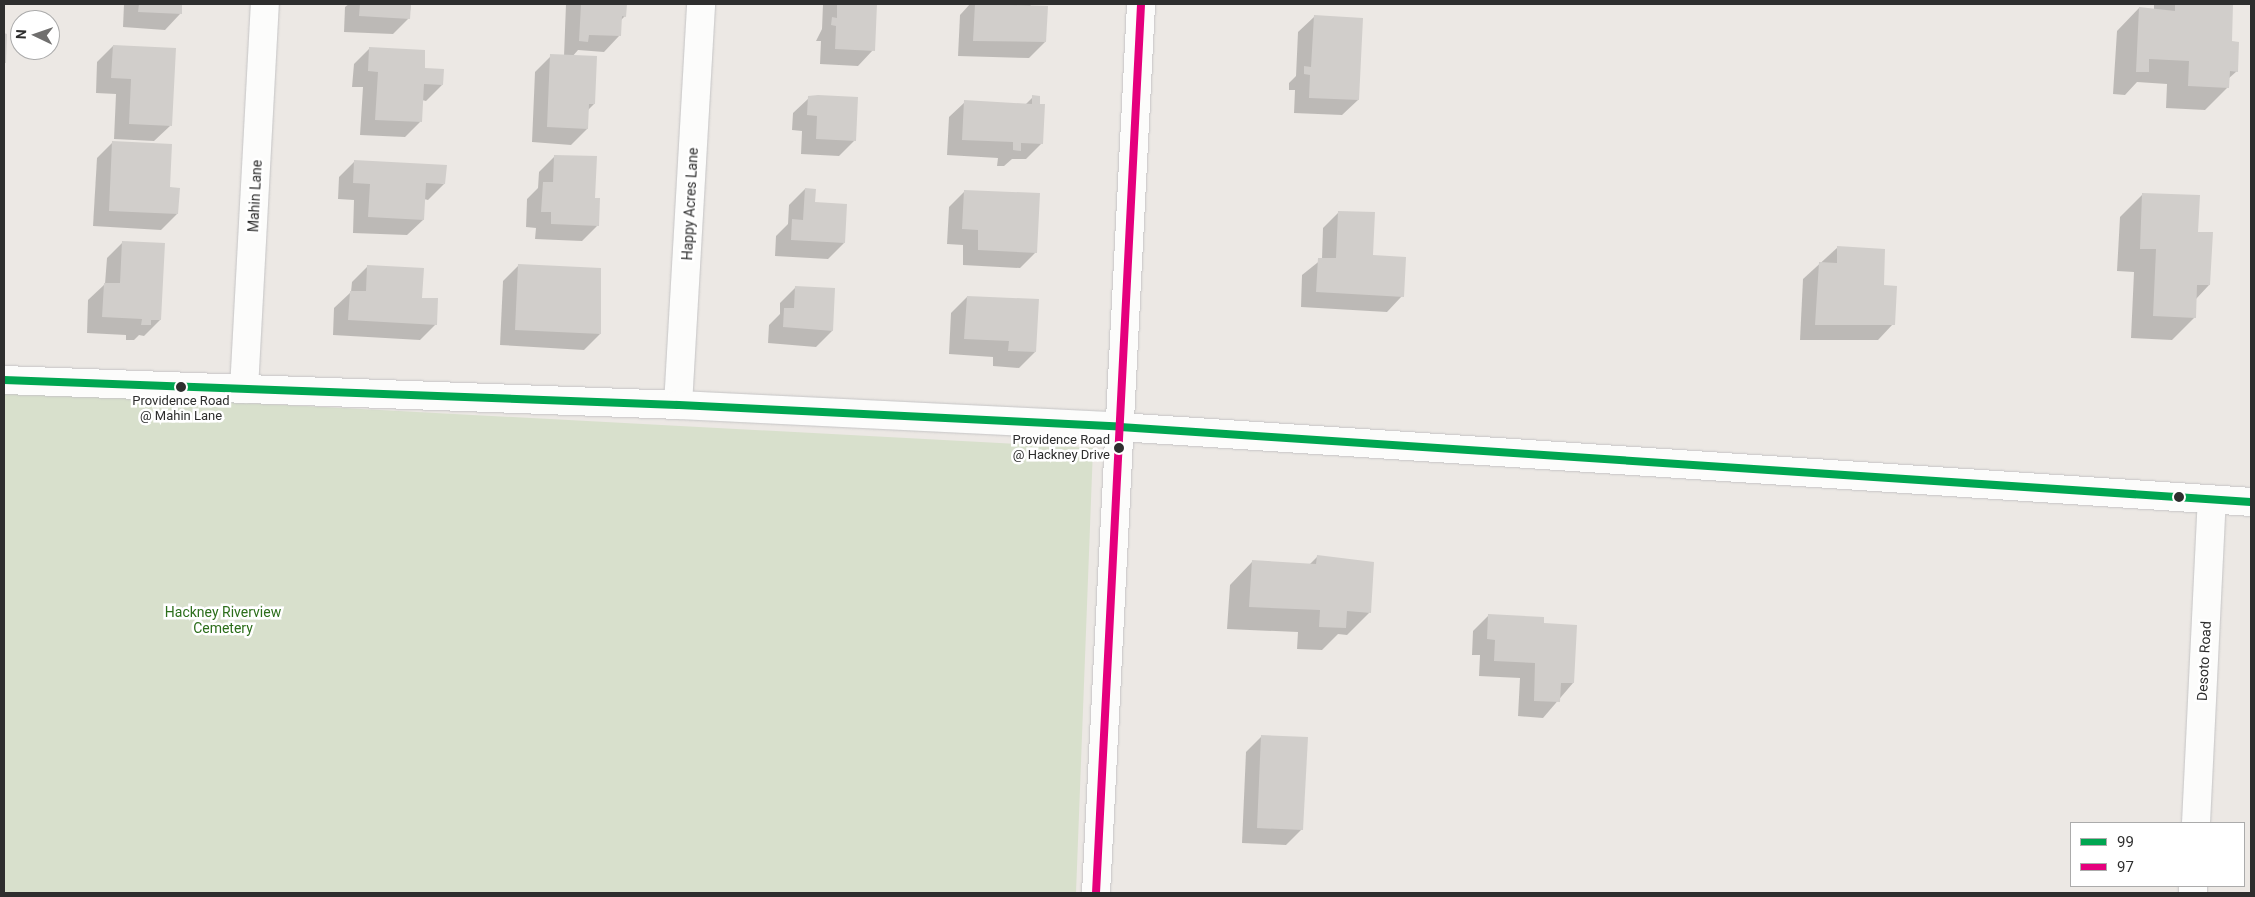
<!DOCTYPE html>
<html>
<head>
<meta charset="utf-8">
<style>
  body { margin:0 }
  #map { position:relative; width:2255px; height:897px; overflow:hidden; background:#ece8e4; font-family:Roboto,sans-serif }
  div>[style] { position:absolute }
  .cemetery>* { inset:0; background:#d8e0cc }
  .shadow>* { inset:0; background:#0003 }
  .building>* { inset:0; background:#d1cecb }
  .roads { filter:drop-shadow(0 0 1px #c5c4c5) drop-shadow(0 0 1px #c5c4c5) }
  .minor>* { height:28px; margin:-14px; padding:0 14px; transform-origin:14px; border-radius:14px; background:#fcfcfb }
  .tertiary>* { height:28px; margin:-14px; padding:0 14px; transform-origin:14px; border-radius:14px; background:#fcfcfb }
  .bus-1>* { height:8px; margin:-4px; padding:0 4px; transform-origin:4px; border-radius:4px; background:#00a651 }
  .bus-2>* { height:8px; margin:-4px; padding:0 4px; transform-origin:4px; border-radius:4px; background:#e5007d }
  .dots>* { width:14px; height:14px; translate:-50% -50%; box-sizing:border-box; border:2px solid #fff; border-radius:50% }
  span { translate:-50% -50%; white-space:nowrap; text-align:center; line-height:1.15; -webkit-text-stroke:5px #fff; paint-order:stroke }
  .bus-label { font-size:13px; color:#2e2e2e }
  .right { translate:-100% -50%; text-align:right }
  .street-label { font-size:14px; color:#2e2e2e }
  .park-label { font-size:14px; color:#2c6e1b }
  .frame { position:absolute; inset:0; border:5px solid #2e2e2e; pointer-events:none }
  .legend { position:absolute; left:2070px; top:822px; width:175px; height:65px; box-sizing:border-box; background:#fff; border:1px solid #ababab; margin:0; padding:6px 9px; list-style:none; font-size:15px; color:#2e2e2e }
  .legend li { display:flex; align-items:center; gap:10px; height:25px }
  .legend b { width:25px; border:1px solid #ababab }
  .north { position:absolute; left:10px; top:10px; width:50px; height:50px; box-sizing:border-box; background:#fff; border:1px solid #ababab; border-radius:50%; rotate:273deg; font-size:14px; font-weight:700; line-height:20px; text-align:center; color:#2e2e2e }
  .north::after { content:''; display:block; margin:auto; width:18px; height:22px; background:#706f6e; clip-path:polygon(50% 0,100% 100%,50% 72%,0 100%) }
</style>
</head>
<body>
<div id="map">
  <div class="cemetery">
    <i style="clip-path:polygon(4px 390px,1093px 448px,1076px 893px,4px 893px)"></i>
  </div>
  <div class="shadow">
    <i style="clip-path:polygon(124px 4px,181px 4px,180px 14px,165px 30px,123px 27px)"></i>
    <i style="clip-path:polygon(349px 4px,411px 4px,409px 18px,393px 34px,344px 32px,345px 7px)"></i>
    <i style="clip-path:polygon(566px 4px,626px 4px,625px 16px,620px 21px,619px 36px,604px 52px,578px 50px,572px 57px,594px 104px,588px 110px,587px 129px,571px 145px,532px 142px,535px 72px,551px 56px,564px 56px)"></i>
    <i style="clip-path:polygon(823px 4px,876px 4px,873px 50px,858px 66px,820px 64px,821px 41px,816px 41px,822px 29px)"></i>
    <i style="clip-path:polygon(970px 4px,1030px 4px,1045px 42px,1029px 58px,958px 56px,960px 15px)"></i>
    <i style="clip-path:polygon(2154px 4px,2232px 4px,2230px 43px,2237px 71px,2228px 79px,2228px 87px,2205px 110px,2166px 108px,2167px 84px,2137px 82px,2125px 95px,2113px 94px,2117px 31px,2139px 8px,2154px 10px)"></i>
    <i style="clip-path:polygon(1314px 17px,1358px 100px,1342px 115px,1294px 113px,1295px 90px,1289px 90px,1289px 83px,1296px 76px,1298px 32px)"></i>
    <i style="clip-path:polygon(113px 46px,170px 126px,154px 141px,114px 139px,116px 94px,96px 93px,97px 62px)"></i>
    <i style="clip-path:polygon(370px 48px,423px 69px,442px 85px,426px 101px,422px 100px,420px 122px,405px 137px,360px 135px,363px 87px,352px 87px,354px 64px)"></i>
    <i style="clip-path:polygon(1033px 97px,1042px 143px,1026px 159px,1012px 159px,1004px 166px,997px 166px,998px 158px,947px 155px,949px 117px,965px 102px,1025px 105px)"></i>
    <i style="clip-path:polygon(809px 98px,855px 140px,839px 156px,801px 154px,802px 131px,792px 130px,793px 113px)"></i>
    <i style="clip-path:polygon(113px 142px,168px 188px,177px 214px,161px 230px,93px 226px,97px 158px)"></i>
    <i style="clip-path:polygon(555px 156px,593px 199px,597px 226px,582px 241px,535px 239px,536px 228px,526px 227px,527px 199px,538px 188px,539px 172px)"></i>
    <i style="clip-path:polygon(354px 162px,444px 184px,428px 200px,424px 199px,423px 220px,407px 235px,353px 233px,354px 200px,338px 199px,339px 177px)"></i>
    <i style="clip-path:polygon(805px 189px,844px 243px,828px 259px,775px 256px,776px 236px,788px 224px,789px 205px)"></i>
    <i style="clip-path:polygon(965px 191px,1036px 252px,1020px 268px,963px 265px,963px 245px,947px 244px,949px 207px)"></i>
    <i style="clip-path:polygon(2143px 194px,2197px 233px,2209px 285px,2196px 299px,2195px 317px,2172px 340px,2131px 338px,2134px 272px,2117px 271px,2120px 217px)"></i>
    <i style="clip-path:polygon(1339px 212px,1402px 296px,1387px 312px,1301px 307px,1302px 275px,1322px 259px,1323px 228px)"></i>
    <i style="clip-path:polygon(123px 242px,160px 320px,144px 336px,139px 335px,134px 340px,126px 340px,126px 335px,87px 333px,88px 300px,105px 284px,107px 258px)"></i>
    <i style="clip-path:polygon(1838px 247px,1882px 286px,1893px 324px,1878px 340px,1800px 340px,1803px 279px)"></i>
    <i style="clip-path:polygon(519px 265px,600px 334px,584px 350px,500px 345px,503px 281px)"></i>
    <i style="clip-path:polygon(368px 266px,421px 299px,436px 324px,420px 340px,333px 335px,334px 308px,351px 292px,352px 282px)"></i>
    <i style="clip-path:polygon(796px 287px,834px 289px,832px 331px,816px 347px,768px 343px,769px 325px,780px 314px,780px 303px)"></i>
    <i style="clip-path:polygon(967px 297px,1035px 352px,1019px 368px,993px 366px,993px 357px,949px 354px,951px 313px)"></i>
    <i style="clip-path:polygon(1317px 557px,1370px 612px,1347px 635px,1338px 634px,1322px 650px,1297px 649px,1298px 632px,1227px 629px,1230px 585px,1252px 562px,1309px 565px)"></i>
    <i style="clip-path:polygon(1489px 615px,1573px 683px,1543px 718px,1518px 716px,1520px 678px,1479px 676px,1480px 655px,1472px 655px,1473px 631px)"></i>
    <i style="clip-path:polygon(1262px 736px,1302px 829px,1286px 845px,1242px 843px,1246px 752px)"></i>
  </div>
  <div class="building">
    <i style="clip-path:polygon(139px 4px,182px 4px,182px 14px,138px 12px)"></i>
    <i style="clip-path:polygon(360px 4px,411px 4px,410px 19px,359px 16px)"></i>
    <i style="clip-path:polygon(581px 4px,627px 4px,626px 17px,622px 16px,621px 36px,589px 35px,588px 42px,579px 41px)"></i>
    <i style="clip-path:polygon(837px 4px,877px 4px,875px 51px,835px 49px,836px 26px,831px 25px,832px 17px,837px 18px)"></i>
    <i style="clip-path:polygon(975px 4px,1048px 6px,1046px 42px,973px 41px)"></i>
    <i style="clip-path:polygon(2175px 4px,2233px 4px,2232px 41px,2239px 42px,2238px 72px,2230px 71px,2229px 88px,2188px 86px,2189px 61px,2149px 59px,2149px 72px,2136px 72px,2139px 7px,2175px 11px)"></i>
    <i style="clip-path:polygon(1314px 15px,1363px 18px,1359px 100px,1309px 98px,1310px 75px,1304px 74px,1304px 66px,1311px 67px)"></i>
    <i style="clip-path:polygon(4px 33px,7px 34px,6px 63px,4px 63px)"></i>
    <i style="clip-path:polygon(113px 45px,176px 48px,172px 126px,129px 124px,131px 79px,111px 78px)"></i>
    <i style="clip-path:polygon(369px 47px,425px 50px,425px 68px,444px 69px,443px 85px,424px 84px,422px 122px,375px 120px,378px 72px,368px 71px)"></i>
    <i style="clip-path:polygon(550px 54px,597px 56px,595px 104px,589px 104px,588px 129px,547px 127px)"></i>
    <i style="clip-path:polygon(818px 95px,858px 97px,856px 141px,816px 139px,817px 116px,807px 115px,808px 96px)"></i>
    <i style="clip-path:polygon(1032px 95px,1040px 96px,1040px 104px,1045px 104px,1043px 144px,1021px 143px,1021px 151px,1013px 150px,1013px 142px,962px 140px,964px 100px,1032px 104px)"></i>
    <i style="clip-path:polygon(112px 141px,172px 144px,170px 187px,180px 188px,178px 214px,109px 211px)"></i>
    <i style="clip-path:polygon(554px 155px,597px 156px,595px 198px,600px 198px,599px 226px,551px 224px,551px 212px,541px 212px,543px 182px,553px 182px)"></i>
    <i style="clip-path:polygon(354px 160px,447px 165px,445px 184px,426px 183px,424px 220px,368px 217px,370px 184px,353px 183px)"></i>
    <i style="clip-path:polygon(805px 188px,816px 189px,815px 202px,847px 204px,845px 243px,791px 240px,792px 219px,803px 220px)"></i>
    <i style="clip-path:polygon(964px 190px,1040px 193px,1037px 253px,978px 250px,978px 230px,962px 229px)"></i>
    <i style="clip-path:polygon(2142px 193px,2200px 195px,2198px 232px,2213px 232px,2210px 285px,2197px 285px,2196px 318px,2153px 316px,2156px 249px,2140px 249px)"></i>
    <i style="clip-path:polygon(1338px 211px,1375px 212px,1373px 255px,1406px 257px,1404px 297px,1316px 292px,1318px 258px,1336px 258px)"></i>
    <i style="clip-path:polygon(122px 241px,165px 243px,161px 320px,151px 320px,151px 325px,141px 325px,142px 319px,102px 317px,104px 283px,120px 283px)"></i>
    <i style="clip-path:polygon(1837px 246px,1885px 249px,1884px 285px,1897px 286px,1895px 325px,1815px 325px,1819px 262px,1837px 263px)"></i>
    <i style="clip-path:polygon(518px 264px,601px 268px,601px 334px,515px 330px)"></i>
    <i style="clip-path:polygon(367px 265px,424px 268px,422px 298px,438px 298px,437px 325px,348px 320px,350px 291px,366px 291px)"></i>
    <i style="clip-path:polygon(795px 286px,835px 288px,833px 331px,783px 327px,784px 308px,794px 308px)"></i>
    <i style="clip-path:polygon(967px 296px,1039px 299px,1036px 352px,1008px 351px,1009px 341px,964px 339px)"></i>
    <i style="clip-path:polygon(1317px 555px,1374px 562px,1371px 613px,1347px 611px,1346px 628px,1319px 627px,1320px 610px,1249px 607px,1252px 560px,1316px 564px)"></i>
    <i style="clip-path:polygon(1488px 614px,1544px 617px,1544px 623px,1577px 625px,1574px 683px,1561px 683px,1560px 702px,1534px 701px,1535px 663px,1494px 661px,1495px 640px,1487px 639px)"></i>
    <i style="clip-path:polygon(1261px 735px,1308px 737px,1303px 830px,1257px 828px)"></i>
  </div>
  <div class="roads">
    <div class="minor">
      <i style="left:244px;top:389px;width:386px;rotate:-86.9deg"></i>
      <i style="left:678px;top:405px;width:402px;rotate:-86.7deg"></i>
      <i style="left:2196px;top:823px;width:323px;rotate:-87.2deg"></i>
      <i style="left:1096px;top:893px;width:890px;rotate:-87.1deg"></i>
      <i style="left:2193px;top:893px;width:7px;rotate:-90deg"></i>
    </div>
    <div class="tertiary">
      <i style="left:4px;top:380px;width:674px;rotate:2.12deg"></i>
      <i style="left:678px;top:405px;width:443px;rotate:2.8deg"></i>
      <i style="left:1120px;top:427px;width:1133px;rotate:3.79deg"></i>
    </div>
  </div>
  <div class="bus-1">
    <i style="left:4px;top:380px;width:674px;rotate:2.12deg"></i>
    <i style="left:678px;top:405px;width:443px;rotate:2.8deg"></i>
    <i style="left:1120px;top:427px;width:1133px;rotate:3.79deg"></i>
  </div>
  <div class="bus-2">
    <i style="left:1096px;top:893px;width:890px;rotate:-87.1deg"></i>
  </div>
  <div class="dots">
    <i style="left:181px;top:387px;background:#2e2e2e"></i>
    <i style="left:1119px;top:448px;background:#2e2e2e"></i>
    <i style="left:2179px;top:497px;background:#2e2e2e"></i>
  </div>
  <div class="bus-label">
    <span style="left:181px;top:409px">Providence Road<br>@ Mahin Lane</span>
    <span class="right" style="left:1110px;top:448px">Providence Road<br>@ Hackney Drive</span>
  </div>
  <div class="street-label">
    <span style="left:255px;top:196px;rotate:-87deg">Mahin Lane</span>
    <span style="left:690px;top:204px;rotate:-87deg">Happy Acres Lane</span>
    <span style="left:2204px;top:661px;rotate:-87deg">Desoto Road</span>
  </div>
  <div class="park-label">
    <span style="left:223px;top:620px">Hackney Riverview<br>Cemetery</span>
  </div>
  <div class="frame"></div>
  <ul class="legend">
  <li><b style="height:6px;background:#00a651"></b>99</li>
  <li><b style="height:6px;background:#e5007d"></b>97</li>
  </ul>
  <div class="north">N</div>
</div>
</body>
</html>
